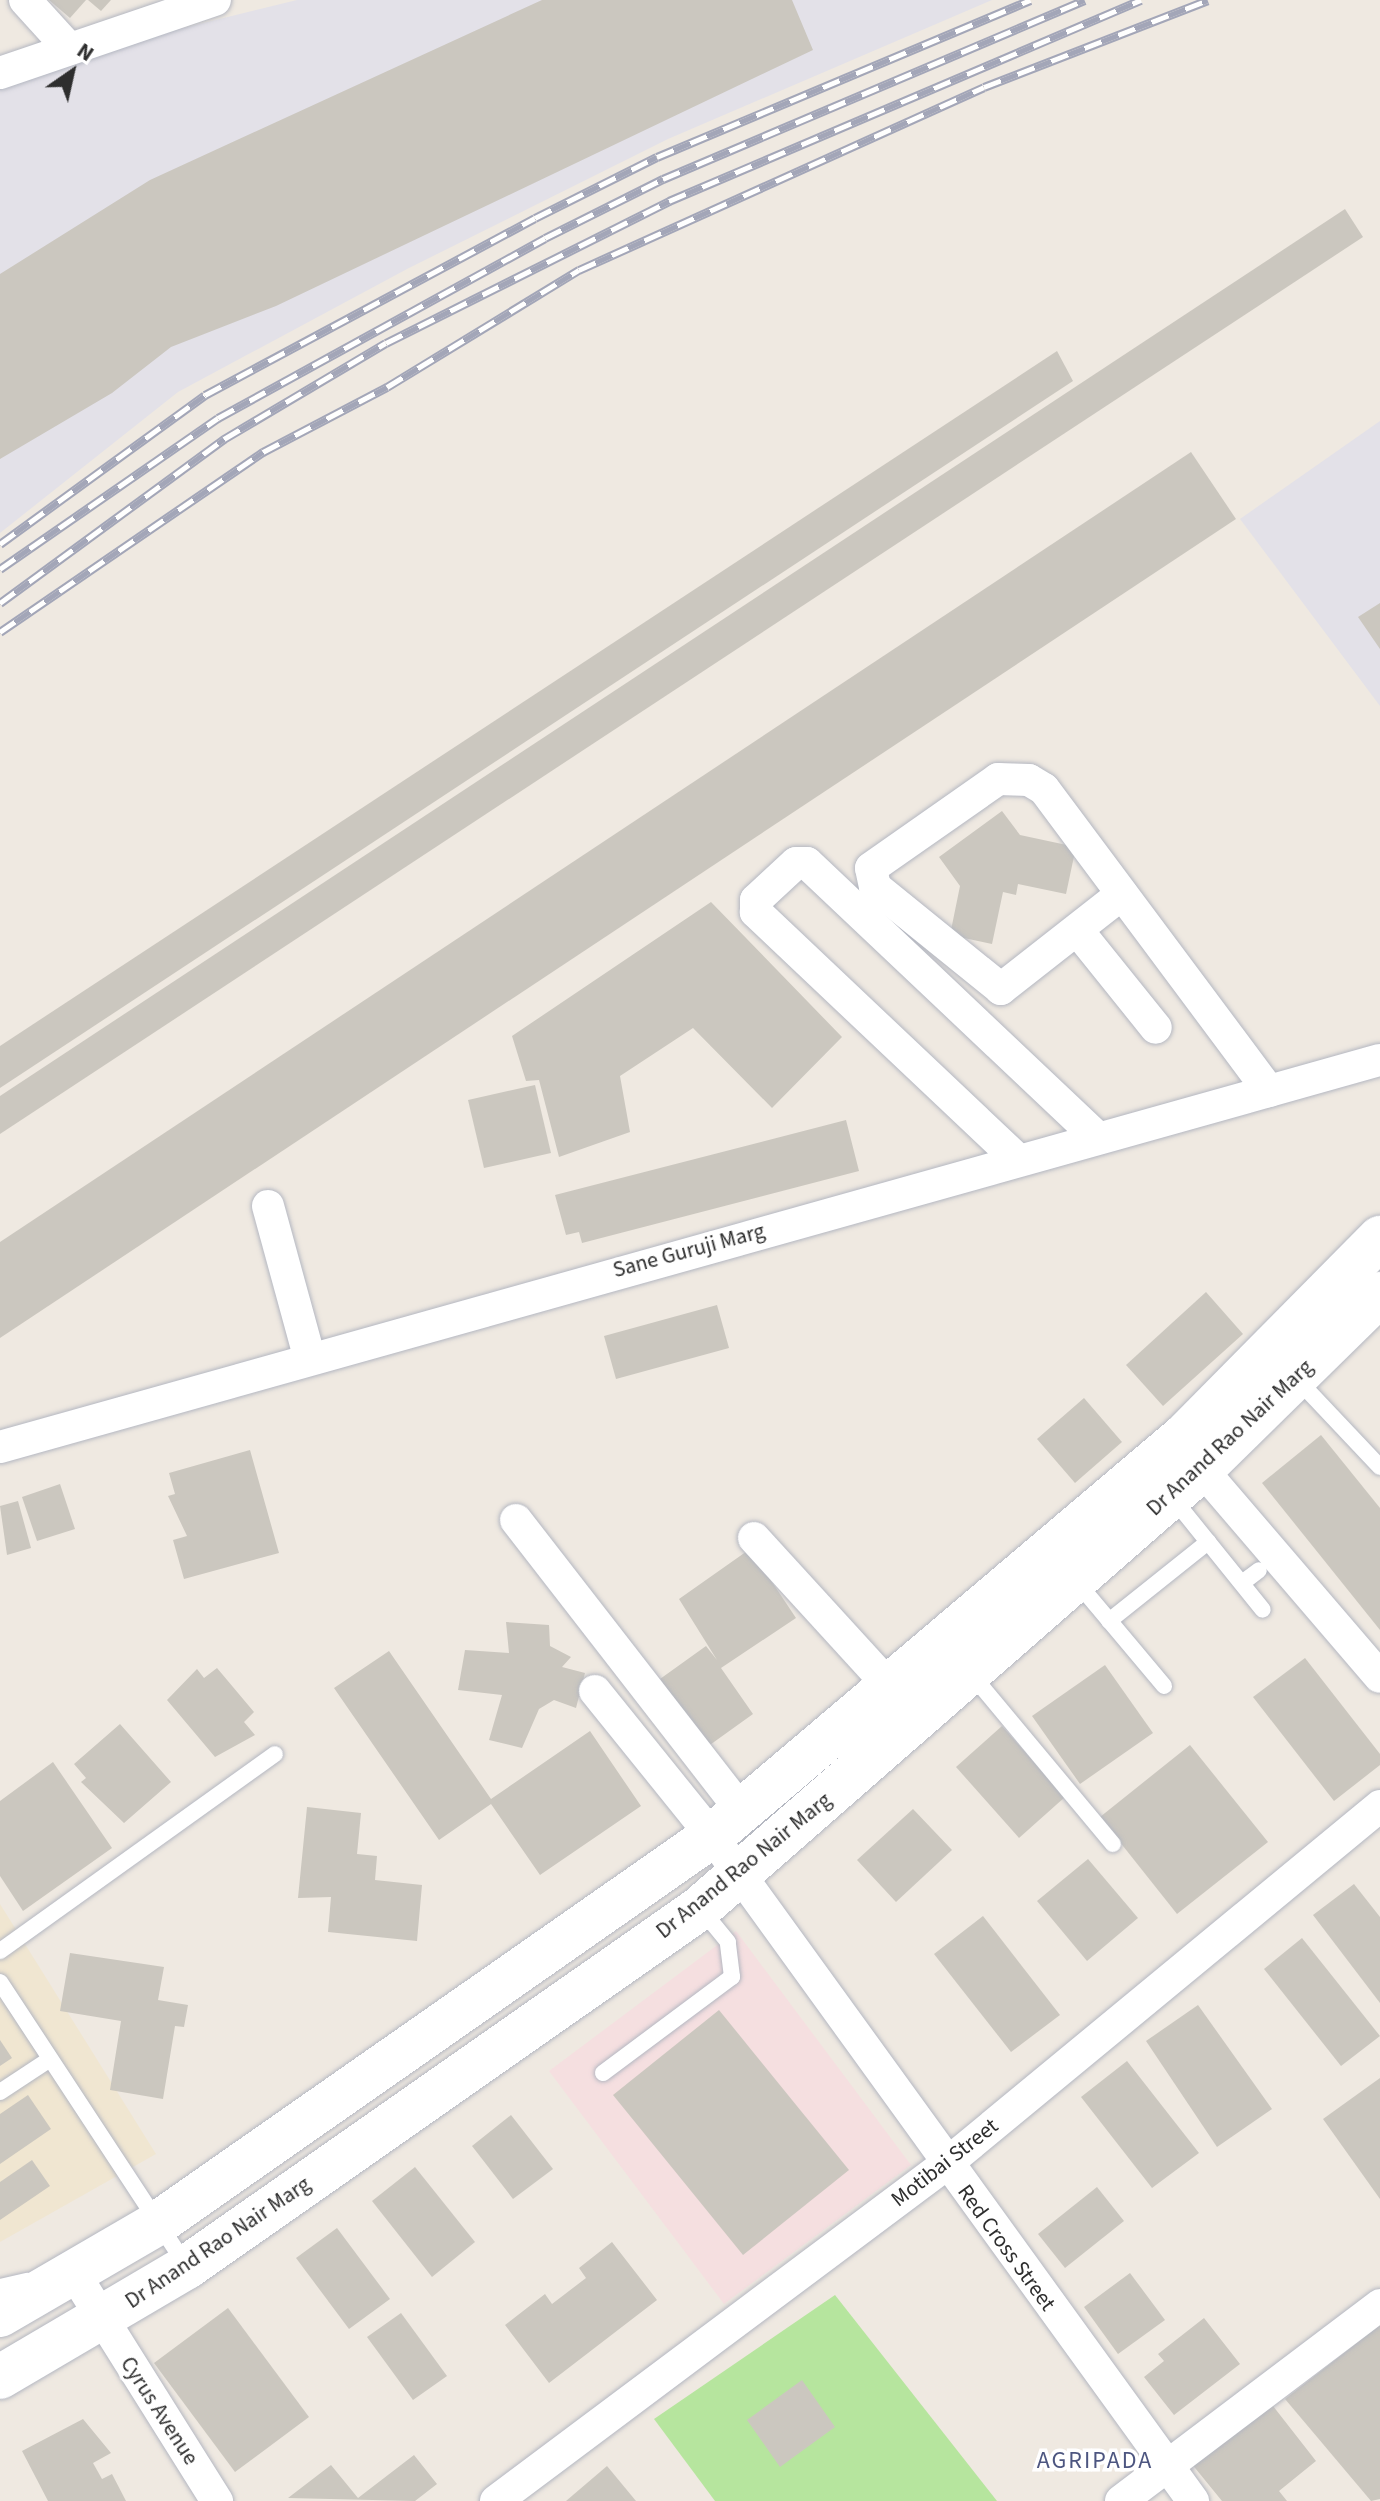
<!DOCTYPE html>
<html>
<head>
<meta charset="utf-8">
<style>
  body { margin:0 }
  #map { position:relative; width:1380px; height:2501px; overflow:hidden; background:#efe9e1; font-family:"Source Sans 3",sans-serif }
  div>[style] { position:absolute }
  .industrial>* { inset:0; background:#e3e1e8 }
  .education>* { inset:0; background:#f0e6d1 }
  .medical>* { inset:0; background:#f5dfe0 }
  .green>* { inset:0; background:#b6e59e }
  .building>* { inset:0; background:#cbc7bf }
  .roads { filter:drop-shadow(0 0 2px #b4b7c1) drop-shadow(0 0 2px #b4b7c1) }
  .lane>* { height:16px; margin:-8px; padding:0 8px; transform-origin:8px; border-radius:8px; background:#fff }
  .street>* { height:32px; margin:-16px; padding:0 16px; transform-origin:16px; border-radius:16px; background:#fff }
  .secondary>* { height:44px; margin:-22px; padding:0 22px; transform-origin:22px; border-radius:22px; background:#fff }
  .rail>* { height:9px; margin-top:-4.5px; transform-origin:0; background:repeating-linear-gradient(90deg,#fff 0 18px,#a3a6b8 0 36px); box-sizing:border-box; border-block:2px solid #a3a6b8 }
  span { translate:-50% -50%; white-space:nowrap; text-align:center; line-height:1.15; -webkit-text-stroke:7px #fff; paint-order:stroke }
  .street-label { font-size:22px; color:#2e2e2e }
  .neighbourhood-label { font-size:24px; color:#4d5680; letter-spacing:2px }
  .north { position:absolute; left:32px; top:32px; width:80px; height:80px; -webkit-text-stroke:6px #fff; paint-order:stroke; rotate:34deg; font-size:22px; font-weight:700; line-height:32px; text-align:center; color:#2e2e2e }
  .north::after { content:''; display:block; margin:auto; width:28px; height:36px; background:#2e2e2e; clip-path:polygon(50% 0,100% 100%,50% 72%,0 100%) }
</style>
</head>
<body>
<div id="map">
  <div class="industrial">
    <i style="clip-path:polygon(297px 0,992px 0,668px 139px,407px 269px,178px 392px,0 533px,0 85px,74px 55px)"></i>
    <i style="clip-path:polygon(1380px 421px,1380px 706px,1240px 519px)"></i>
  </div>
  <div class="education">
    <i style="clip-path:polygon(0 1904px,156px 2154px,0 2242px)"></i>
  </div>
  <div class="medical">
    <i style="clip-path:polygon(736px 1931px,911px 2165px,724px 2304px,549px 2071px)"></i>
  </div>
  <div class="green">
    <i style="clip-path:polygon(835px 2295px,997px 2501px,715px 2501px,654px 2419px)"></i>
  </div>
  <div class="building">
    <i style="clip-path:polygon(49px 0,86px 0,70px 18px)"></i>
    <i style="clip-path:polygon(88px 0,111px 0,101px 11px)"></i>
    <i style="clip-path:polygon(542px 0,792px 0,813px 50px,276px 306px,171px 347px,112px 393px,0 459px,0 274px,150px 180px)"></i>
    <i style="clip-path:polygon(1345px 209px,1363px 237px,0 1134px,0 1096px)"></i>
    <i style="clip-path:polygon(1057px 351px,1073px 381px,0 1088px,0 1046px)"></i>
    <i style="clip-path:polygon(1191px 452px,1236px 519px,0 1338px,0 1242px)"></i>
    <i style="clip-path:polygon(1380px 603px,1380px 649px,1358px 617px)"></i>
    <i style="clip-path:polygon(1002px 811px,1020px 835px,1076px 847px,1066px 894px,1018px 884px,1016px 895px,1003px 892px,992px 944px,950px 935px,960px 886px,939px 857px)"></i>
    <i style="clip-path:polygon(711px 902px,842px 1037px,772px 1108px,693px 1028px,620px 1076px,630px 1132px,559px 1157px,539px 1080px,526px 1081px,512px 1036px)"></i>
    <i style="clip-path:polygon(535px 1085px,551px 1153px,484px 1168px,468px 1100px)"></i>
    <i style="clip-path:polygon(846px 1120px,859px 1171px,582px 1243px,579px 1232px,566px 1235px,555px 1195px)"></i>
    <i style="clip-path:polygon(1206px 1292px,1243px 1334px,1163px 1406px,1126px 1365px)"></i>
    <i style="clip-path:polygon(717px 1305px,729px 1348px,616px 1379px,604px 1336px)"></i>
    <i style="clip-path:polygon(1084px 1398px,1122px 1442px,1075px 1483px,1037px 1439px)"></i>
    <i style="clip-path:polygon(1321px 1435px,1380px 1508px,1380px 1630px,1262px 1483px)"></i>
    <i style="clip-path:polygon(250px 1450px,279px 1553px,184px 1579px,173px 1540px,187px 1536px,168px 1496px,175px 1494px,169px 1473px)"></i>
    <i style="clip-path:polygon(60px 1484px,75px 1529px,37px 1541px,22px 1497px)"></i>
    <i style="clip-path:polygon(18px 1501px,31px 1548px,7px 1555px,0 1506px)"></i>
    <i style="clip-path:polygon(750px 1549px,796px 1618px,721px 1668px,753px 1714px,707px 1747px,660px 1679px,706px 1646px,717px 1660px,679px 1599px)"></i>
    <i style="clip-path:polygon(506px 1622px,549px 1625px,550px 1646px,571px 1657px,562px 1667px,585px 1673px,576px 1708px,554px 1700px,539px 1709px,522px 1748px,489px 1740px,502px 1695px,458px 1690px,465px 1650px,509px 1653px)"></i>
    <i style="clip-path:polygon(389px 1651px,491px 1799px,590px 1731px,641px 1806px,540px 1875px,491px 1804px,439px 1840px,334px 1688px)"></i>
    <i style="clip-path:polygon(1305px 1658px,1380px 1754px,1380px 1765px,1334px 1801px,1253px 1697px)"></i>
    <i style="clip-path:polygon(1105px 1665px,1153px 1733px,1080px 1784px,1032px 1716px)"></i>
    <i style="clip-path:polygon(217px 1668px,254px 1712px,244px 1722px,255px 1735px,215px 1757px,167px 1700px,197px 1669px,204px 1678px)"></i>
    <i style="clip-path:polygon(120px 1724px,171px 1782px,124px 1823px,81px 1782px,86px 1778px,74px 1764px)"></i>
    <i style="clip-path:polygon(1002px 1726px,1065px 1797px,1019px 1838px,956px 1767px)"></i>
    <i style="clip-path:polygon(1190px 1745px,1268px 1842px,1177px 1914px,1100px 1817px)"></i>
    <i style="clip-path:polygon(53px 1762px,112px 1848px,23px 1911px,0 1876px,0 1801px)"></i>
    <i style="clip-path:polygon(307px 1807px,361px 1813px,357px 1854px,377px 1856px,375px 1880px,422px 1885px,417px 1941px,328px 1932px,331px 1897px,298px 1898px)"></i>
    <i style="clip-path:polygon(913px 1809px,952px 1850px,896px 1902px,857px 1860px)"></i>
    <i style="clip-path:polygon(1088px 1859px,1138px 1918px,1087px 1961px,1037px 1901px)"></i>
    <i style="clip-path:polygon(1354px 1884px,1380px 1917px,1380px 2003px,1313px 1915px)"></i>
    <i style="clip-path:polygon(983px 1916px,1060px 2015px,1011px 2052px,934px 1954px)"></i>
    <i style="clip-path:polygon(1302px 1938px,1380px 2036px,1341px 2066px,1264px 1969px)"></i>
    <i style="clip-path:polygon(70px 1953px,164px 1967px,158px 2000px,188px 2005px,184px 2027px,175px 2026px,163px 2099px,110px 2090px,121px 2021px,60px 2011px)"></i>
    <i style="clip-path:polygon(1198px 2005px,1272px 2109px,1217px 2147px,1146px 2041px)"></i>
    <i style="clip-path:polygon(719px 2010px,849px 2170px,743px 2255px,613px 2095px)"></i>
    <i style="clip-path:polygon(0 2040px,12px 2058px,0 2066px)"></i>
    <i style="clip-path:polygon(1127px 2061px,1199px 2153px,1152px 2188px,1081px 2097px)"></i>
    <i style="clip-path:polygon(1380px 2078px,1380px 2199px,1323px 2119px)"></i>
    <i style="clip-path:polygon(28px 2095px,51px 2129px,0 2164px,0 2114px)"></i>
    <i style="clip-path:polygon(511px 2115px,553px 2169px,513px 2199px,472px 2146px)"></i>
    <i style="clip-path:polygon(32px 2160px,50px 2186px,0 2220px,0 2182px)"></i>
    <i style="clip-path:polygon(415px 2167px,475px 2242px,432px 2277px,372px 2201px)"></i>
    <i style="clip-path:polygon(1097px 2187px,1124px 2221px,1065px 2268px,1038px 2234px)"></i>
    <i style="clip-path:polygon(337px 2228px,390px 2299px,349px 2329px,296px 2258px)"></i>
    <i style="clip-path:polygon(612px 2242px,657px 2300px,549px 2383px,505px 2325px,545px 2294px,552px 2304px,586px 2278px,579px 2268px)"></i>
    <i style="clip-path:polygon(1130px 2273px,1165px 2320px,1118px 2354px,1084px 2307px)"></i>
    <i style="clip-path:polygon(228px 2308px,309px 2417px,235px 2472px,154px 2363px)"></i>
    <i style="clip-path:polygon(401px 2313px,447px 2376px,413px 2400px,367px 2337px)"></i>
    <i style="clip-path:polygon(1204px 2318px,1240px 2364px,1174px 2415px,1144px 2377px,1164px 2361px,1158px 2354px)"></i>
    <i style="clip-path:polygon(1380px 2325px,1380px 2499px,1371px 2501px,1285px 2399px)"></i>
    <i style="clip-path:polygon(802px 2380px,835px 2427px,780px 2467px,747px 2420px)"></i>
    <i style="clip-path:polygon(1273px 2406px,1316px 2461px,1279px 2491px,1287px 2501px,1222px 2501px,1191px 2463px)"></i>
    <i style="clip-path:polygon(83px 2419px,111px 2453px,93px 2463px,102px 2479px,112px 2474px,126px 2501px,48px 2501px,22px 2451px)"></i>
    <i style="clip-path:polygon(414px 2455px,437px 2484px,415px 2501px,288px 2498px,331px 2465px,358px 2498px)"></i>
    <i style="clip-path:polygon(607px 2466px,636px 2501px,566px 2501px)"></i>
  </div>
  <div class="roads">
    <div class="lane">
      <i style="left:1296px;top:1378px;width:122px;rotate:46.7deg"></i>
      <i style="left:1171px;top:1496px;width:146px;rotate:51.1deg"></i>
      <i style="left:1076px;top:1581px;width:137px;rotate:50deg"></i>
      <i style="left:1242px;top:1583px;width:21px;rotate:-37deg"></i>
      <i style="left:1109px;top:1621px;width:127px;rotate:-38.6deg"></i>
      <i style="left:972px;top:1675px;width:220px;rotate:50.2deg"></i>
      <i style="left:0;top:1951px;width:338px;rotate:-35.6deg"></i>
      <i style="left:0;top:1982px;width:339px;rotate:56.7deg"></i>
      <i style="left:603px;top:2073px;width:161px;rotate:-36.7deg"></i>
      <i style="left:732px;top:1977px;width:35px;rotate:-97deg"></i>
      <i style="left:728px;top:1942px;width:43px;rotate:-129.3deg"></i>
      <i style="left:0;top:2092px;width:60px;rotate:-33.4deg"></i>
      <i style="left:0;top:2287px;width:28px;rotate:-13deg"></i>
    </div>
    <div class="street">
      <i style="left:25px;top:0;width:61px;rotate:47.7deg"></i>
      <i style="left:0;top:73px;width:227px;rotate:-18.8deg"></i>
      <i style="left:1122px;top:894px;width:154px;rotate:141.9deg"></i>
      <i style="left:1001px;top:989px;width:162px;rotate:-141deg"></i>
      <i style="left:875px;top:887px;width:19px;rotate:-102deg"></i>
      <i style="left:871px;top:868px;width:155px;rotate:-35deg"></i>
      <i style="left:998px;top:779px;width:31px;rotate:2deg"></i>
      <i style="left:1029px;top:780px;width:17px;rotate:31deg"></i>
      <i style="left:1044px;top:789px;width:377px;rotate:53.3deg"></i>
      <i style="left:1078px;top:931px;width:124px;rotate:51.2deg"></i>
      <i style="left:1018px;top:1160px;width:361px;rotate:-136.6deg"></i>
      <i style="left:756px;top:912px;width:12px;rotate:-90deg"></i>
      <i style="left:756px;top:900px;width:54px;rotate:-42.8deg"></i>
      <i style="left:796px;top:863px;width:11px"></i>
      <i style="left:807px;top:863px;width:399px;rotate:43.4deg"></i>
      <i style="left:268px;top:1206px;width:156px;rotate:74.7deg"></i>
      <i style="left:0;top:1447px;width:1433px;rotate:-15.67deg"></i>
      <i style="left:1187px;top:1452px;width:296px;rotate:49.4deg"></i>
      <i style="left:516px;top:1520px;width:368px;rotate:52.2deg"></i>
      <i style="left:754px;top:1538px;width:200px;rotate:47.6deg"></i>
      <i style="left:595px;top:1691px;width:186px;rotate:51.1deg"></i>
      <i style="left:712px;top:1836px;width:821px;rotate:54.12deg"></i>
      <i style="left:72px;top:2270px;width:273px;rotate:57.9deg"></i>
      <i style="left:496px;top:2501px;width:561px;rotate:-36.81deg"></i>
      <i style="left:945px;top:2165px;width:564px;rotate:-39.53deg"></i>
      <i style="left:1121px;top:2501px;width:325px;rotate:-37.1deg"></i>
    </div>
    <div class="secondary">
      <i style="left:0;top:2315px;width:183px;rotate:-30.2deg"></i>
      <i style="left:158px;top:2223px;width:676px;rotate:-34.94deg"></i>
      <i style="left:712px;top:1836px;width:619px;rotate:-40.28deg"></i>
      <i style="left:1184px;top:1436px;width:279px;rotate:-45.3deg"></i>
      <i style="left:0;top:2377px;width:217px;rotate:-30.5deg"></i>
      <i style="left:187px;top:2267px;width:626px;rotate:-34.98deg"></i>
      <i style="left:700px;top:1908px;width:667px;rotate:-41.17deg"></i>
      <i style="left:1202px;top:1469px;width:250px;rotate:-44.5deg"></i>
    </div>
  </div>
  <div class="rail">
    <i style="left:0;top:544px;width:253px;rotate:-36deg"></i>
    <i style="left:205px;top:395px;width:374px;rotate:-28.2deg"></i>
    <i style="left:535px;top:218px;width:136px;rotate:-26.6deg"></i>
    <i style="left:657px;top:157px;width:405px;rotate:-22.8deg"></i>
    <i style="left:0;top:569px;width:265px;rotate:-34.7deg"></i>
    <i style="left:218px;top:418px;width:373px;rotate:-28.8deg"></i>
    <i style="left:545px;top:238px;width:132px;rotate:-26.6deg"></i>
    <i style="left:663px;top:179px;width:458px;rotate:-23deg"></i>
    <i style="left:0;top:603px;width:278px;rotate:-36.2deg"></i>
    <i style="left:224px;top:439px;width:188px;rotate:-30.7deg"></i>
    <i style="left:386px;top:343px;width:317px;rotate:-26.6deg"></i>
    <i style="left:669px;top:201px;width:513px;rotate:-23.07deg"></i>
    <i style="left:0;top:632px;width:319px;rotate:-34.4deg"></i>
    <i style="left:263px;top:452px;width:140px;rotate:-27.7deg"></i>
    <i style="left:387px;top:387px;width:225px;rotate:-31.4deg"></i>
    <i style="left:579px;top:270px;width:444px;rotate:-24.3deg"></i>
    <i style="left:984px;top:87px;width:240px;rotate:-21.2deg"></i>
  </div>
  <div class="street-label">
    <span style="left:689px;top:1251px;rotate:-15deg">Sane Guruji Marg</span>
    <span style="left:1230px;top:1438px;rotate:-43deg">Dr Anand Rao Nair Marg</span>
    <span style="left:744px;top:1866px;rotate:-39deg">Dr Anand Rao Nair Marg</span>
    <span style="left:945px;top:2163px;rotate:-38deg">Motibai Street</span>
    <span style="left:218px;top:2243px;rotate:-34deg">Dr Anand Rao Nair Marg</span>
    <span style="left:1006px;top:2248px;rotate:54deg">Red Cross Street</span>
    <span style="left:159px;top:2411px;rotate:57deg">Cyrus Avenue</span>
  </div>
  <div class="neighbourhood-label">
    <span style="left:1095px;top:2461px">AGRIPADA</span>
  </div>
  <div class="north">N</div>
</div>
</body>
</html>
